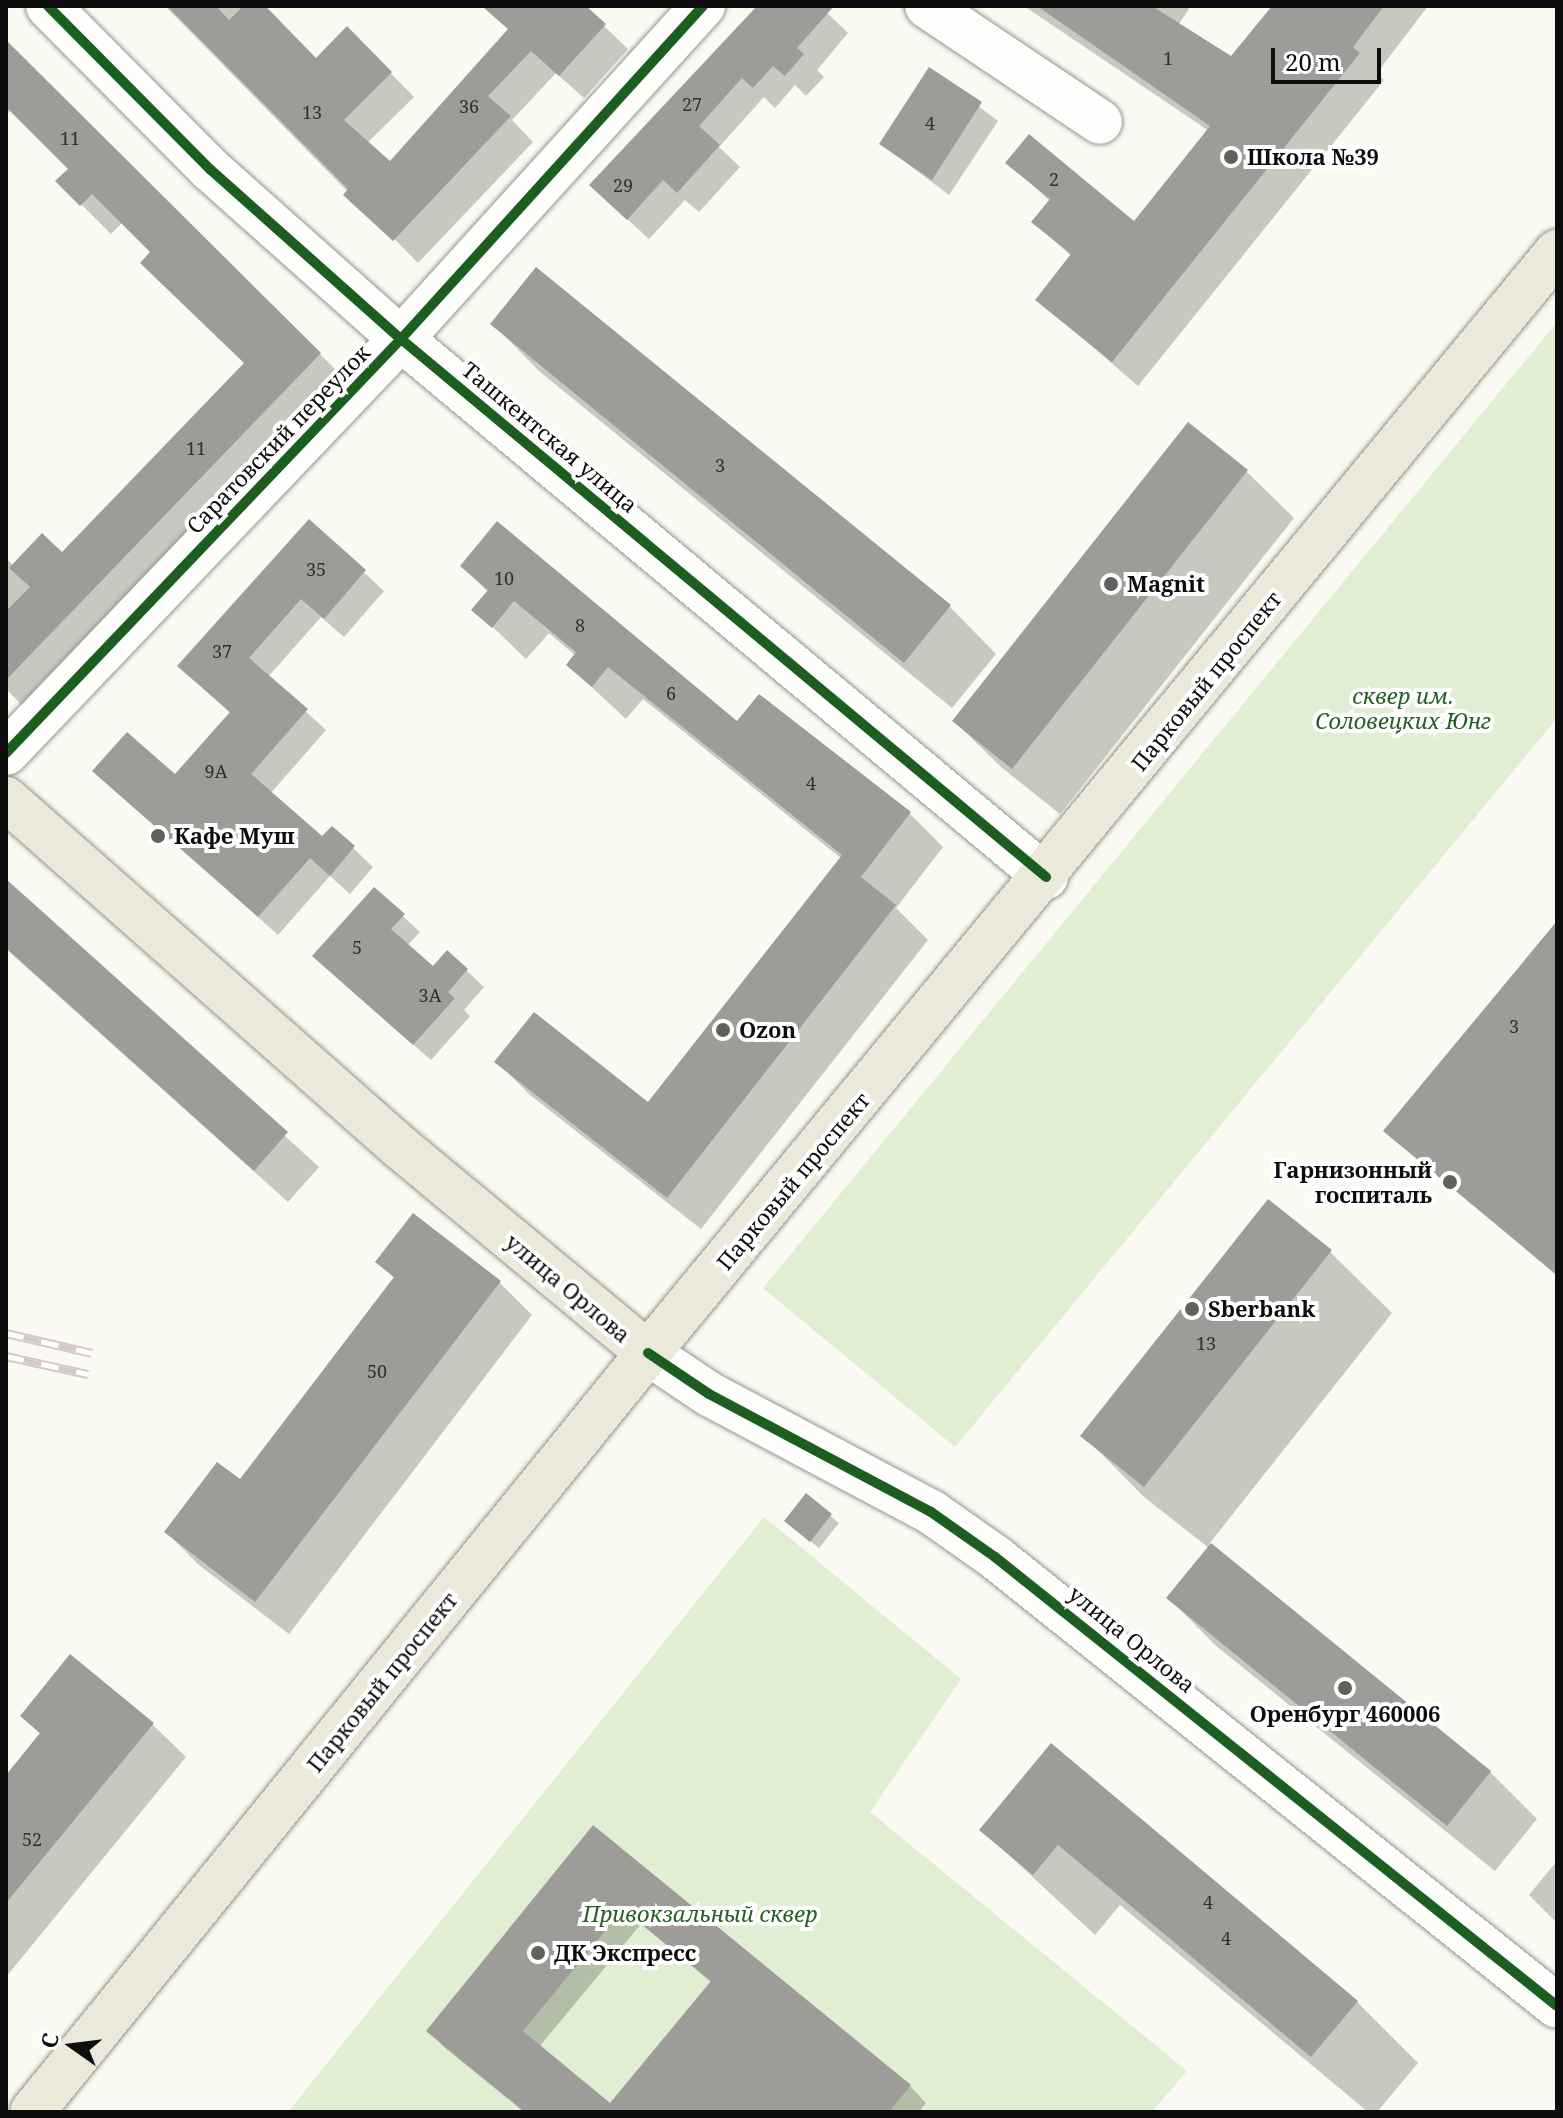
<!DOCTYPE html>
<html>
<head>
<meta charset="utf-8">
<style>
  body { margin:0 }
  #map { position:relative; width:1563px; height:2118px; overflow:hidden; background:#fafaf2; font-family:"Noto Serif",serif }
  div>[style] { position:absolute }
  .green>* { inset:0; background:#e0eed4 }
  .shadow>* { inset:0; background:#0003 }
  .building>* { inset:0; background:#9e9c98 }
  .roads { filter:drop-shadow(0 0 2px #949490) drop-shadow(0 0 2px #949490) }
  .minor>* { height:44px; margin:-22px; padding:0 22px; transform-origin:22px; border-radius:22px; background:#fefefd }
  .major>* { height:44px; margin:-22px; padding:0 22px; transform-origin:22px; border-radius:22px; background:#ebe9da }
  .rail>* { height:9px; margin-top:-4.5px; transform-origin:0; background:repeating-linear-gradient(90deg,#fff 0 18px,#d5c9c6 0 36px); box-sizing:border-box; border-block:2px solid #d5c9c6 }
  .cycleway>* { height:10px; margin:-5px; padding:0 5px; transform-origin:5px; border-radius:5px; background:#1b5e20 }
  .dots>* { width:22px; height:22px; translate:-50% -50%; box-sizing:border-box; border:4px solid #fff; border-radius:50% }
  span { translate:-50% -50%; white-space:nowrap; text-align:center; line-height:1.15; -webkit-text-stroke:8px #fff; paint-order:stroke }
  .number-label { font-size:18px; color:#313130 }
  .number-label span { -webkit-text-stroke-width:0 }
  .poi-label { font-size:22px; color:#0d0d0d; font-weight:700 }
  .left { translate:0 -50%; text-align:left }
  .right { translate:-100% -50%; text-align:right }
  .street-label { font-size:22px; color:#0d0d0d }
  .park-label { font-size:22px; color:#266023; font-style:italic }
  .frame { position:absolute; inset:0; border:8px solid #0d0d0d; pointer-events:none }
  .north { position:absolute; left:32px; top:2006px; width:80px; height:80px; -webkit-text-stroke:6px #fff; paint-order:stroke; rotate:284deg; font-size:22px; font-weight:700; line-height:32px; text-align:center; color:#0d0d0d }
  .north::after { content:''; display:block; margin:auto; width:28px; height:36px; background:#0d0d0d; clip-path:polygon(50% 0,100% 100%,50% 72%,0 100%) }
  .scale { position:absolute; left:1271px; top:48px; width:110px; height:36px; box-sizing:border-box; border:4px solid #0d0d0d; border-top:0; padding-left:10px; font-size:24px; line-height:28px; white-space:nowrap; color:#0d0d0d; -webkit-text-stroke:6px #fff; paint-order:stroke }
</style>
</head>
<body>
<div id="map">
  <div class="green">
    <i style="clip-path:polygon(1557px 322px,1557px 718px,955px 1447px,763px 1288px)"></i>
    <i style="clip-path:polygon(764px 1517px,961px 1679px,870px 1812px,1187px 2071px,1152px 2112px,288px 2112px)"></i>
  </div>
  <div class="shadow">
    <i style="clip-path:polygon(165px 6px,266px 6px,317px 60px,347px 29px,414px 97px,367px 143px,390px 164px,509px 30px,482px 6px,583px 6px,628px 49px,584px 98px,556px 73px,512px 120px,533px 142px,418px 263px)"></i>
    <i style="clip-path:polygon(775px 6px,820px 6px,848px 33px,817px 70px,824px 77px,806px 96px,795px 85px,775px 108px,764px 97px,719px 147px,740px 167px,699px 212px,685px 200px,649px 239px,612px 205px)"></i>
    <i style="clip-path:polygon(1024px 6px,1186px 6px,1189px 9px,1178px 25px,1231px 59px,1274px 6px,1428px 6px,1377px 73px,1384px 80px,1138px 386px,1037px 299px,1072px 257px,1034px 222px,1051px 202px,1008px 163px,1135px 223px,1209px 131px)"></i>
    <i style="clip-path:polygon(6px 42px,350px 384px,31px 714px,6px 689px,6px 558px,14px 566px,62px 555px,246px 364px,152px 252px,123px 222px,111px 234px,58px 181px,71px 169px,11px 110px,6px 115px)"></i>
    <i style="clip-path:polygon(930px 70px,998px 121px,949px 195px,881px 144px)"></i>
    <i style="clip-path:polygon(536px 270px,950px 607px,996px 654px,952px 708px,539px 371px,493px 324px)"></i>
    <i style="clip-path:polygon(1188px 425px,1247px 472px,1294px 518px,1060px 814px,1001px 767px,954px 721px)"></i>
    <i style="clip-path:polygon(310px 522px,384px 591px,344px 637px,321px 617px,268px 677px,326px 730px,270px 794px,322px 839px,332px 828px,373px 867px,350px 894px,330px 876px,278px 935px,95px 771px,175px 777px,231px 714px,180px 666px)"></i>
    <i style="clip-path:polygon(462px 566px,738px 724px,759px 697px,910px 814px,943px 847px,896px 908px,928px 940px,701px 1229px,530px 1095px,497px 1062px,648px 1105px,842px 859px,643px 699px,626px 719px,568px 665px,576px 656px,549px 633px,526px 659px,474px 609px,488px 592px)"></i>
    <i style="clip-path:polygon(6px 882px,319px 1167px,288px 1202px,6px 949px)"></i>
    <i style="clip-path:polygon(374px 890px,420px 932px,407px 946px,433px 969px,448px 953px,484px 987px,464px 1010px,470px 1016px,431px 1060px,332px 973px)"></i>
    <i style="clip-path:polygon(1557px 924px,1557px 1276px,1386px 1130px)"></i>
    <i style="clip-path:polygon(1330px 1252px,1392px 1313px,1209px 1544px,1490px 1772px,1537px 1819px,1495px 1871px,1215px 1645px,1169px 1598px,1209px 1548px,1144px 1497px,1083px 1435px)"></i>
    <i style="clip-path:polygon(378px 1262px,499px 1282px,532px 1315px,289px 1634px,199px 1565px,166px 1532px,240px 1482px,395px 1279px)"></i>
    <i style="clip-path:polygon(806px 1496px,839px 1523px,819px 1548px,795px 1529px)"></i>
    <i style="clip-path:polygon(22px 1716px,152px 1724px,186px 1757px,6px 1977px,6px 1778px,41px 1735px)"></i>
    <i style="clip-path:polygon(1052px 1746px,1357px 2002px,1418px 2063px,1377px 2112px,1368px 2112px,1120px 1905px,1095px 1935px,982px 1830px)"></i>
    <i style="clip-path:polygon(evenodd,593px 1828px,910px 2086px,926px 2103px,919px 2112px,524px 2112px,445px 2048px,429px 2031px,593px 1828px,641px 1924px,712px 1983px,610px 2106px,539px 2047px,641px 1924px)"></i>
    <i style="clip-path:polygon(1557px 1861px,1557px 1923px,1529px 1895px)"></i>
  </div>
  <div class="building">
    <i style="clip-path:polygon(167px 6px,216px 6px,229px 20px,243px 6px,265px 6px,316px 58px,347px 26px,392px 72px,344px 120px,390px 161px,508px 29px,482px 6px,586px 6px,606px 24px,559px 76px,531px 51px,488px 96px,511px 116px,393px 241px,343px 195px,348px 189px)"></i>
    <i style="clip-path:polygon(757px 6px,834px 6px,797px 48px,804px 54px,785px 76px,773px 66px,753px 88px,742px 78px,699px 126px,720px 145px,677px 193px,663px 180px,627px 220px,589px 185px)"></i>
    <i style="clip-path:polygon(1037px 6px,1152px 6px,1231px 56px,1272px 6px,1384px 6px,1353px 47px,1360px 53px,1112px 362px,1035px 300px,1071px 254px,1031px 222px,1050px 199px,1005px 163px,1029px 134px,1134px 221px,1210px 126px)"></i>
    <i style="clip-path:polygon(6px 40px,321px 353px,6px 680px,6px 611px,30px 587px,9px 568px,42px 533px,62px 552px,244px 363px,140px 263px,150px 252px,92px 194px,80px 206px,55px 181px,68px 169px,6px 107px)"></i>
    <i style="clip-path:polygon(929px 67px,982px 102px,932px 180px,879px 144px)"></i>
    <i style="clip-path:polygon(536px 267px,951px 605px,904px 663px,490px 324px)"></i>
    <i style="clip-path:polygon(1188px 422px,1248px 470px,1012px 769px,952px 721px)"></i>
    <i style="clip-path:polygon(309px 519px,366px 570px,324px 619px,301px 599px,249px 658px,308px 709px,251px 774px,322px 836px,332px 826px,355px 846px,330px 876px,310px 858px,258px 917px,92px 771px,127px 732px,175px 774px,230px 712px,177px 666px)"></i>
    <i style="clip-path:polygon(497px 521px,737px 721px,759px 694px,911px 812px,861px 877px,896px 905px,667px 1198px,494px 1062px,534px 1012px,648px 1102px,842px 855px,608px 667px,592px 687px,566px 665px,576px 652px,514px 601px,492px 628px,471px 610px,488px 590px,460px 566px)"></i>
    <i style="clip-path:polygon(6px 879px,288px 1132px,254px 1171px,6px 948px)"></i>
    <i style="clip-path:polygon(374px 887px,405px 914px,391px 929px,433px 966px,447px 950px,468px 969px,448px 992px,455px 998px,413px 1045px,312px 956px)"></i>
    <i style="clip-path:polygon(1557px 921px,1557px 1275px,1383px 1131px)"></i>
    <i style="clip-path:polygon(1268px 1199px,1332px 1250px,1144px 1487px,1080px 1436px)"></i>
    <i style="clip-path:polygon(413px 1213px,501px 1281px,255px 1602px,164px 1532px,217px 1462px,240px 1479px,394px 1277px,375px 1262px)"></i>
    <i style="clip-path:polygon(806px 1493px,832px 1514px,810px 1542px,784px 1521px)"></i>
    <i style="clip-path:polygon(1211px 1543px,1491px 1771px,1447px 1826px,1166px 1598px)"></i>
    <i style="clip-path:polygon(70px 1654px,154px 1723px,6px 1903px,6px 1775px,40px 1733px,20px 1716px)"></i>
    <i style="clip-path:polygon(1051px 1743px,1358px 2001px,1311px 2057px,1058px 1845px,1033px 1875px,979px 1830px)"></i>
    <i style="clip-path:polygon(evenodd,593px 1825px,911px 2085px,889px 2112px,525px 2112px,426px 2031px,593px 1825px,623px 1909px,711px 1981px,610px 2103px,523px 2031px,623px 1909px)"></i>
  </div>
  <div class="roads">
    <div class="minor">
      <i style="left:48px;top:6px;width:231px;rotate:45.2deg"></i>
      <i style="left:211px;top:170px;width:254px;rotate:41.7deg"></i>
      <i style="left:401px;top:339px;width:840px;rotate:39.83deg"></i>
      <i style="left:927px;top:6px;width:208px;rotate:33.8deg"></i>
      <i style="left:6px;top:753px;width:572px;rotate:-46.35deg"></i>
      <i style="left:401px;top:339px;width:450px;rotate:-47.8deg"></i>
      <i style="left:648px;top:1353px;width:73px;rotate:33.9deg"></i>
      <i style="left:709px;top:1394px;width:251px;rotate:28deg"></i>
      <i style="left:931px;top:1512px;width:78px;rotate:35.1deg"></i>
      <i style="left:995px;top:1557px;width:719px;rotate:38.62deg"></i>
    </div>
    <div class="major">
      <i style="left:6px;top:799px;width:527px;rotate:41.46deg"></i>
      <i style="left:401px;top:1148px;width:321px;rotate:39.7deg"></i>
      <i style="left:32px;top:2112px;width:978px;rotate:-50.94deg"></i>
      <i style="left:648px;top:1353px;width:1428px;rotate:-50.46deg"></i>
    </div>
  </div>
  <div class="rail">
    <i style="left:6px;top:1333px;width:88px;rotate:13.1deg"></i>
    <i style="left:6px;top:1356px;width:84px;rotate:12.4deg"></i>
  </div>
  <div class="cycleway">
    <i style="left:48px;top:6px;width:231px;rotate:45.2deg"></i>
    <i style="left:211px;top:170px;width:254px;rotate:41.7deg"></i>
    <i style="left:401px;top:339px;width:840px;rotate:39.83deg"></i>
    <i style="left:6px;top:753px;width:572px;rotate:-46.35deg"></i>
    <i style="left:401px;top:339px;width:450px;rotate:-47.8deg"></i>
    <i style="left:648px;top:1353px;width:73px;rotate:33.9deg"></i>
    <i style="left:709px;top:1394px;width:251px;rotate:28deg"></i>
    <i style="left:931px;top:1512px;width:78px;rotate:35.1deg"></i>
    <i style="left:995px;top:1557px;width:719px;rotate:38.62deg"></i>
  </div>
  <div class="dots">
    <i style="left:1231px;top:157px;background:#60605d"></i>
    <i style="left:1111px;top:584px;background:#60605d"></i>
    <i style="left:158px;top:836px;background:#60605d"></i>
    <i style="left:723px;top:1030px;background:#60605d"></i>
    <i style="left:1450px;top:1182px;background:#60605d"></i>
    <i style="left:1192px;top:1309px;background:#60605d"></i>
    <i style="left:1345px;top:1688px;background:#60605d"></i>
    <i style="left:538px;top:1953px;background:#60605d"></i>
  </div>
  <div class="number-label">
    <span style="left:1168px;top:58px">1</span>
    <span style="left:692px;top:104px">27</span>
    <span style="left:469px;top:106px">36</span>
    <span style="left:312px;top:112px">13</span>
    <span style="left:930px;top:123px">4</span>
    <span style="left:70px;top:138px">11</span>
    <span style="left:1054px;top:179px">2</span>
    <span style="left:623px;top:185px">29</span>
    <span style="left:196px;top:448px">11</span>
    <span style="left:720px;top:465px">3</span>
    <span style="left:316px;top:569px">35</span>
    <span style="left:504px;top:578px">10</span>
    <span style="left:580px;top:625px">8</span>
    <span style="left:222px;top:651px">37</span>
    <span style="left:671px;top:693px">6</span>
    <span style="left:216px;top:771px">9А</span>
    <span style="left:811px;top:783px">4</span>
    <span style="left:357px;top:947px">5</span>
    <span style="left:430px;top:995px">3А</span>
    <span style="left:1514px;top:1026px">3</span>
    <span style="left:1206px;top:1343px">13</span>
    <span style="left:377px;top:1371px">50</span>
    <span style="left:32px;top:1839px">52</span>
    <span style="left:1208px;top:1902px">4</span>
    <span style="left:1226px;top:1938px">4</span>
  </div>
  <div class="poi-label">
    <span class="left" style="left:1247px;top:157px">Школа №39</span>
    <span class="left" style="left:1127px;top:584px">Magnit</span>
    <span class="left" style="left:174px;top:836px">Кафе Муш</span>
    <span class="left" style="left:739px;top:1030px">Ozon</span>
    <span class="right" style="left:1432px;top:1182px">Гарнизонный<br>госпиталь</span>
    <span class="left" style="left:1208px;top:1309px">Sberbank</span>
    <span style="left:1345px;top:1714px">Оренбург 460006</span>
    <span class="left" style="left:554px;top:1953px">ДК Экспресс</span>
  </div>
  <div class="street-label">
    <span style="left:550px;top:437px;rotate:40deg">Ташкентская улица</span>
    <span style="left:278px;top:439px;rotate:-46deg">Саратовский переулок</span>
    <span style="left:1206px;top:681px;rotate:-51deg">Парковый проспект</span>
    <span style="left:793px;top:1181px;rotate:-50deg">Парковый проспект</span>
    <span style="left:568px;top:1288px;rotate:40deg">улица Орлова</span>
    <span style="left:1132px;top:1639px;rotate:39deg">улица Орлова</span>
    <span style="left:382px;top:1682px;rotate:-51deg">Парковый проспект</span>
  </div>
  <div class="park-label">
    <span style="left:1403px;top:708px">сквер им.<br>Соловецких Юнг</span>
    <span style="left:700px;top:1914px">Привокзальный сквер</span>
  </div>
  <div class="frame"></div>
  <div class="north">С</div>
  <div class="scale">20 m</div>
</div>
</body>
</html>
